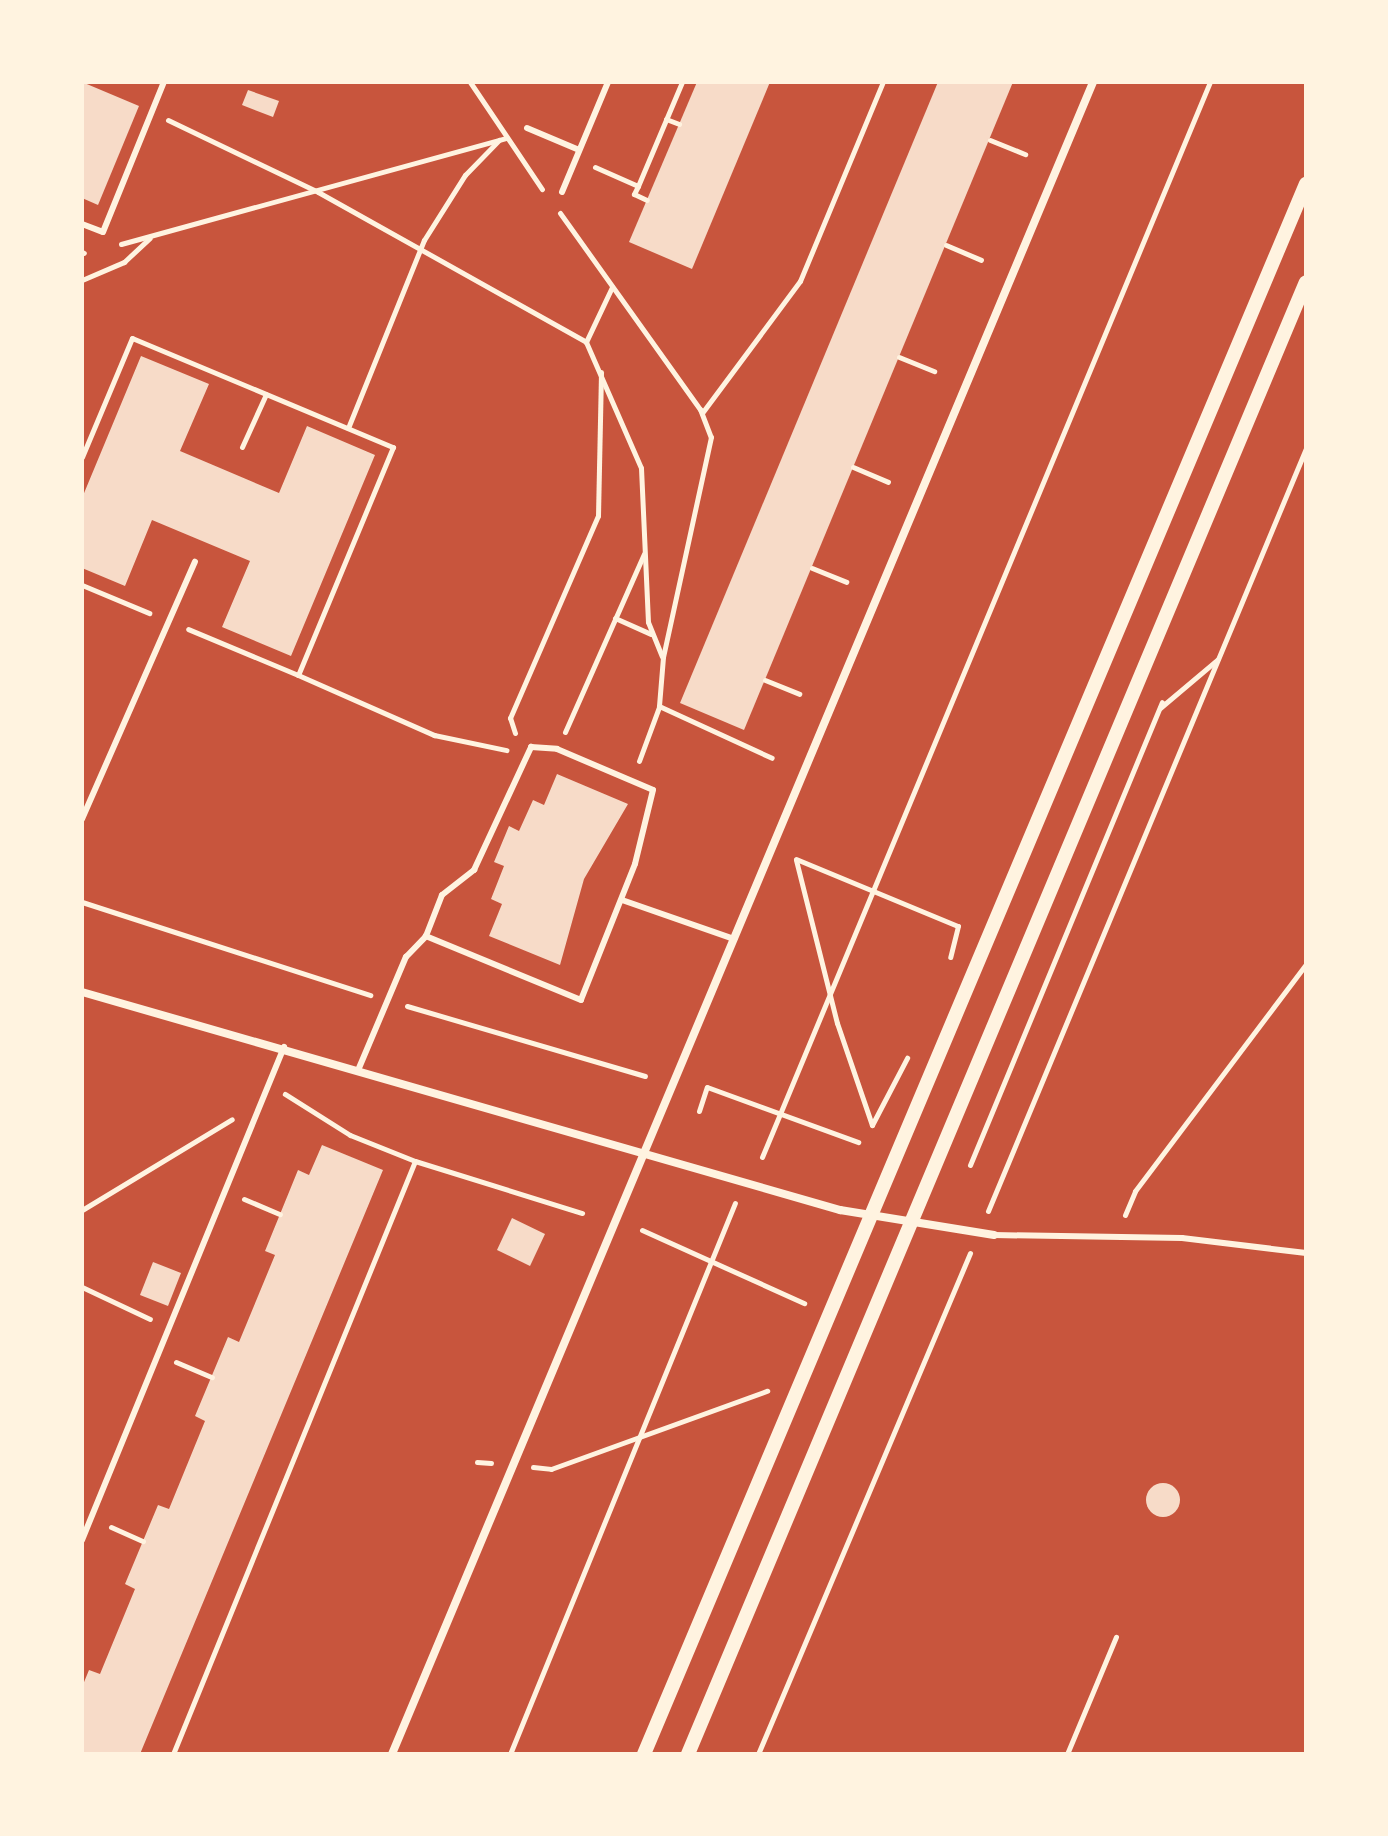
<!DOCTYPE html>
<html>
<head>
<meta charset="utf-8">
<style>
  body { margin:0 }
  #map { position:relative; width:1388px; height:1836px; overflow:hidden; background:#c8553d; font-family:"IBM Plex Sans",sans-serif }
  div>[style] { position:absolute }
  .building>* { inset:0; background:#f7dbc8 }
  .round { border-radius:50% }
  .path>* { height:5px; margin:-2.5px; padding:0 2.5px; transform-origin:2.5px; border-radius:2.5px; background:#fff3e0 }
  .service>* { height:6px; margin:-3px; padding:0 3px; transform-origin:3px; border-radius:3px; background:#fff3e0 }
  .minor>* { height:8px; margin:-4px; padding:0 4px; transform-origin:4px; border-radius:4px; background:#fff3e0 }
  .tertiary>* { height:14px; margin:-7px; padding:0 7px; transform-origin:7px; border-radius:7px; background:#fff3e0 }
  span { translate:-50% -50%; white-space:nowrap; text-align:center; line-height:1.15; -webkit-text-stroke:7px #fff3e0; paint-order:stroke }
  .frame { position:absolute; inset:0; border:84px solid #fff3e0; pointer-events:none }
</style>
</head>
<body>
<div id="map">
  <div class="building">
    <i style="clip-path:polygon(82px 82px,139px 106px,98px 205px,82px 198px)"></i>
    <i style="clip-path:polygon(697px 82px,770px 82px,692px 269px,629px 242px)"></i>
    <i style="clip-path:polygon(938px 82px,1013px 82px,744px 730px,680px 703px)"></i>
    <i style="clip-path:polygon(248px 90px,279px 101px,273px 117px,242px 105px)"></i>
    <i style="clip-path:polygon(141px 356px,209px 384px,180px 451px,279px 493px,307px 426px,375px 455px,291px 656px,222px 627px,250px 561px,152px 520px,125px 586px,82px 568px,82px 498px)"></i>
    <i style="clip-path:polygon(557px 774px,628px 804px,584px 879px,560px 965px,489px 936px,502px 904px,491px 899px,504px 866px,494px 862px,509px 826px,519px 831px,533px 800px,544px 805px)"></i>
    <i style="clip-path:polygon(322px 1145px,383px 1170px,140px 1754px,82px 1754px,82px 1687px,89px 1670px,100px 1674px,135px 1589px,125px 1584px,158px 1505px,169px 1509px,205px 1421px,195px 1416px,228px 1337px,239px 1342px,275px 1255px,265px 1251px,298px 1170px,309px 1175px)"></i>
    <i style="clip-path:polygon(512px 1218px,545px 1234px,530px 1266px,497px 1250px)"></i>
    <i style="clip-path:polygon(153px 1262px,181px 1273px,168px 1306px,140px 1295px)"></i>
    <i class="round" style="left:1146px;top:1483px;width:34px;height:34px"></i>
  </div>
  <div class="path">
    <i style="left:470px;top:82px;width:129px;rotate:56.1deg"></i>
    <i style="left:666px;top:119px;width:14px;rotate:21deg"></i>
    <i style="left:168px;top:120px;width:166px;rotate:25.6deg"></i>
    <i style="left:318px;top:192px;width:307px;rotate:29.2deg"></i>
    <i style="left:990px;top:140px;width:38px;rotate:22deg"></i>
    <i style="left:595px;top:167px;width:47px;rotate:23.8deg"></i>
    <i style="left:638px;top:186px;width:113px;rotate:-67.1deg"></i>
    <i style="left:638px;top:186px;width:9px;rotate:117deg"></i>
    <i style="left:634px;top:194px;width:14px;rotate:25deg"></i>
    <i style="left:560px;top:213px;width:241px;rotate:54.5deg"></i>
    <i style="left:700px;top:409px;width:30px;rotate:69deg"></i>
    <i style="left:711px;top:437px;width:225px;rotate:102.3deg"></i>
    <i style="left:663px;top:657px;width:49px;rotate:94.7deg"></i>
    <i style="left:659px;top:706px;width:124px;rotate:24.7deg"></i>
    <i style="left:121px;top:244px;width:399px;rotate:-15.4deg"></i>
    <i style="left:946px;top:245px;width:38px;rotate:23deg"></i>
    <i style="left:82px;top:252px;width:2px;rotate:27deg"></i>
    <i style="left:82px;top:280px;width:46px;rotate:-23.2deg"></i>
    <i style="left:124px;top:262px;width:35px;rotate:-43deg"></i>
    <i style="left:612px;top:287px;width:61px;rotate:115.3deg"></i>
    <i style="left:586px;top:342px;width:137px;rotate:66.4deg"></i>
    <i style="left:641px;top:468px;width:154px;rotate:87.4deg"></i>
    <i style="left:648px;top:622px;width:37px;rotate:68deg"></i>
    <i style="left:899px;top:357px;width:38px;rotate:22deg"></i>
    <i style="left:702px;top:413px;width:164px;rotate:-53.4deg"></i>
    <i style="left:800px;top:281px;width:216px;rotate:-67.4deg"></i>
    <i style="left:348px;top:428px;width:203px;rotate:-68deg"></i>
    <i style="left:424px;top:240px;width:77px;rotate:-57.8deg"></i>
    <i style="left:465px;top:175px;width:49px;rotate:-45.8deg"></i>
    <i style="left:242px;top:447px;width:58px;rotate:-65.6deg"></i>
    <i style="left:82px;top:457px;width:129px;rotate:-67.2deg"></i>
    <i style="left:132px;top:338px;width:283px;rotate:22.7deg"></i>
    <i style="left:393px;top:447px;width:247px;rotate:112.6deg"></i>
    <i style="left:298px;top:675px;width:119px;rotate:-157.3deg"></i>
    <i style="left:853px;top:467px;width:38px;rotate:23deg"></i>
    <i style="left:812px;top:568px;width:37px;rotate:22deg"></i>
    <i style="left:82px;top:585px;width:73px;rotate:22.7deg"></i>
    <i style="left:615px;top:618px;width:39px;rotate:24deg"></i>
    <i style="left:298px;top:675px;width:149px;rotate:23.8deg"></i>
    <i style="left:434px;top:735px;width:74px;rotate:11.8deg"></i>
    <i style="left:765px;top:680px;width:37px;rotate:22deg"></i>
    <i style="left:1160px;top:708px;width:75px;rotate:-40.1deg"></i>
    <i style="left:565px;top:732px;width:195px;rotate:-66.1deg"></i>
    <i style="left:515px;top:733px;width:16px;rotate:-108deg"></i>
    <i style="left:510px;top:718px;width:220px;rotate:-66.5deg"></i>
    <i style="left:598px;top:516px;width:144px;rotate:-88.8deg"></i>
    <i style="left:639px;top:761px;width:58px;rotate:-69.7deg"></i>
    <i style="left:796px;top:859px;width:175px;rotate:22.5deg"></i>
    <i style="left:958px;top:926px;width:32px;rotate:104deg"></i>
    <i style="left:796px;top:860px;width:168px;rotate:75.9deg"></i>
    <i style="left:837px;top:1023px;width:108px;rotate:71.1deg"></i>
    <i style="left:82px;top:902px;width:303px;rotate:17.9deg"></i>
    <i style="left:407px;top:1006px;width:248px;rotate:16.4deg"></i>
    <i style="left:699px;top:1111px;width:25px;rotate:-72deg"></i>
    <i style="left:707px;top:1087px;width:161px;rotate:20deg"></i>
    <i style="left:872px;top:1125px;width:76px;rotate:-62.4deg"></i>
    <i style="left:762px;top:1157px;width:1165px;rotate:-67.38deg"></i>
    <i style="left:415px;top:1161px;width:175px;rotate:17.3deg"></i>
    <i style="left:970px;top:1165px;width:501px;rotate:-67.48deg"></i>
    <i style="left:244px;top:1199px;width:39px;rotate:23deg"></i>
    <i style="left:82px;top:1210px;width:175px;rotate:-31.2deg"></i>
    <i style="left:988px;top:1211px;width:827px;rotate:-67.37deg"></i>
    <i style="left:1125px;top:1215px;width:26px;rotate:-67deg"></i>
    <i style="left:1135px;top:1191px;width:284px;rotate:-53deg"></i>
    <i style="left:642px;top:1230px;width:178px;rotate:24.3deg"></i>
    <i style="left:82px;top:1287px;width:75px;rotate:25.2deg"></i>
    <i style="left:176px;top:1362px;width:39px;rotate:23deg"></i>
    <i style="left:477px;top:1462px;width:14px;rotate:4deg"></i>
    <i style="left:533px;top:1467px;width:18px;rotate:6deg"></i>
    <i style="left:551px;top:1469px;width:230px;rotate:-19.9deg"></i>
    <i style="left:111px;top:1527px;width:35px;rotate:24deg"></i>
    <i style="left:173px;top:1754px;width:640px;rotate:-67.8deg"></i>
    <i style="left:415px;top:1161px;width:70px;rotate:-158.2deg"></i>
    <i style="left:350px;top:1135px;width:77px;rotate:-147.8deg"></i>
    <i style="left:510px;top:1754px;width:595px;rotate:-67.79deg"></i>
    <i style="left:758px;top:1754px;width:544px;rotate:-67.06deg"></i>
    <i style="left:1067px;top:1754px;width:127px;rotate:-67.3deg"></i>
  </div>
  <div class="service">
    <i style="left:527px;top:128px;width:56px;rotate:22.9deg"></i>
    <i style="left:562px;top:192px;width:119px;rotate:-67.3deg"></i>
    <i style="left:82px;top:224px;width:22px;rotate:21deg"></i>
    <i style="left:103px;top:232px;width:162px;rotate:-67.9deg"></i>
    <i style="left:82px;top:819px;width:281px;rotate:-66.3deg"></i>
    <i style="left:622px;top:900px;width:119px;rotate:19.2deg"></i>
    <i style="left:359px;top:1068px;width:121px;rotate:-67.1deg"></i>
    <i style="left:406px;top:957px;width:29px;rotate:-46deg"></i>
    <i style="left:426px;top:936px;width:44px;rotate:-68.7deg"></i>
    <i style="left:442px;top:895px;width:41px;rotate:-38deg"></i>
    <i style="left:474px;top:870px;width:136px;rotate:-65.1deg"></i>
    <i style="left:531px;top:747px;width:26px;rotate:4deg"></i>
    <i style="left:557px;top:749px;width:104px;rotate:23.1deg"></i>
    <i style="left:653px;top:790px;width:76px;rotate:103.7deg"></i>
    <i style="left:635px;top:864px;width:146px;rotate:111.7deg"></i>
    <i style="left:581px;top:1000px;width:168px;rotate:-157.6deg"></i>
    <i style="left:994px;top:1235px;width:188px;rotate:0.9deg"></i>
    <i style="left:1182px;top:1238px;width:125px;rotate:6.9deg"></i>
    <i style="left:82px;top:1540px;width:533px;rotate:-67.72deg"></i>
  </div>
  <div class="minor">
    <i style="left:82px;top:992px;width:789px;rotate:16.05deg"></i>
    <i style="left:840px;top:1210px;width:156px;rotate:9.2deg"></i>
    <i style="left:392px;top:1754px;width:1813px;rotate:-67.25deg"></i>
  </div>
  <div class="tertiary">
    <i style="left:644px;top:1754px;width:1704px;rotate:-67.14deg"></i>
    <i style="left:688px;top:1754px;width:1596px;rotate:-67.23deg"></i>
  </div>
  <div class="frame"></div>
</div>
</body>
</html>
